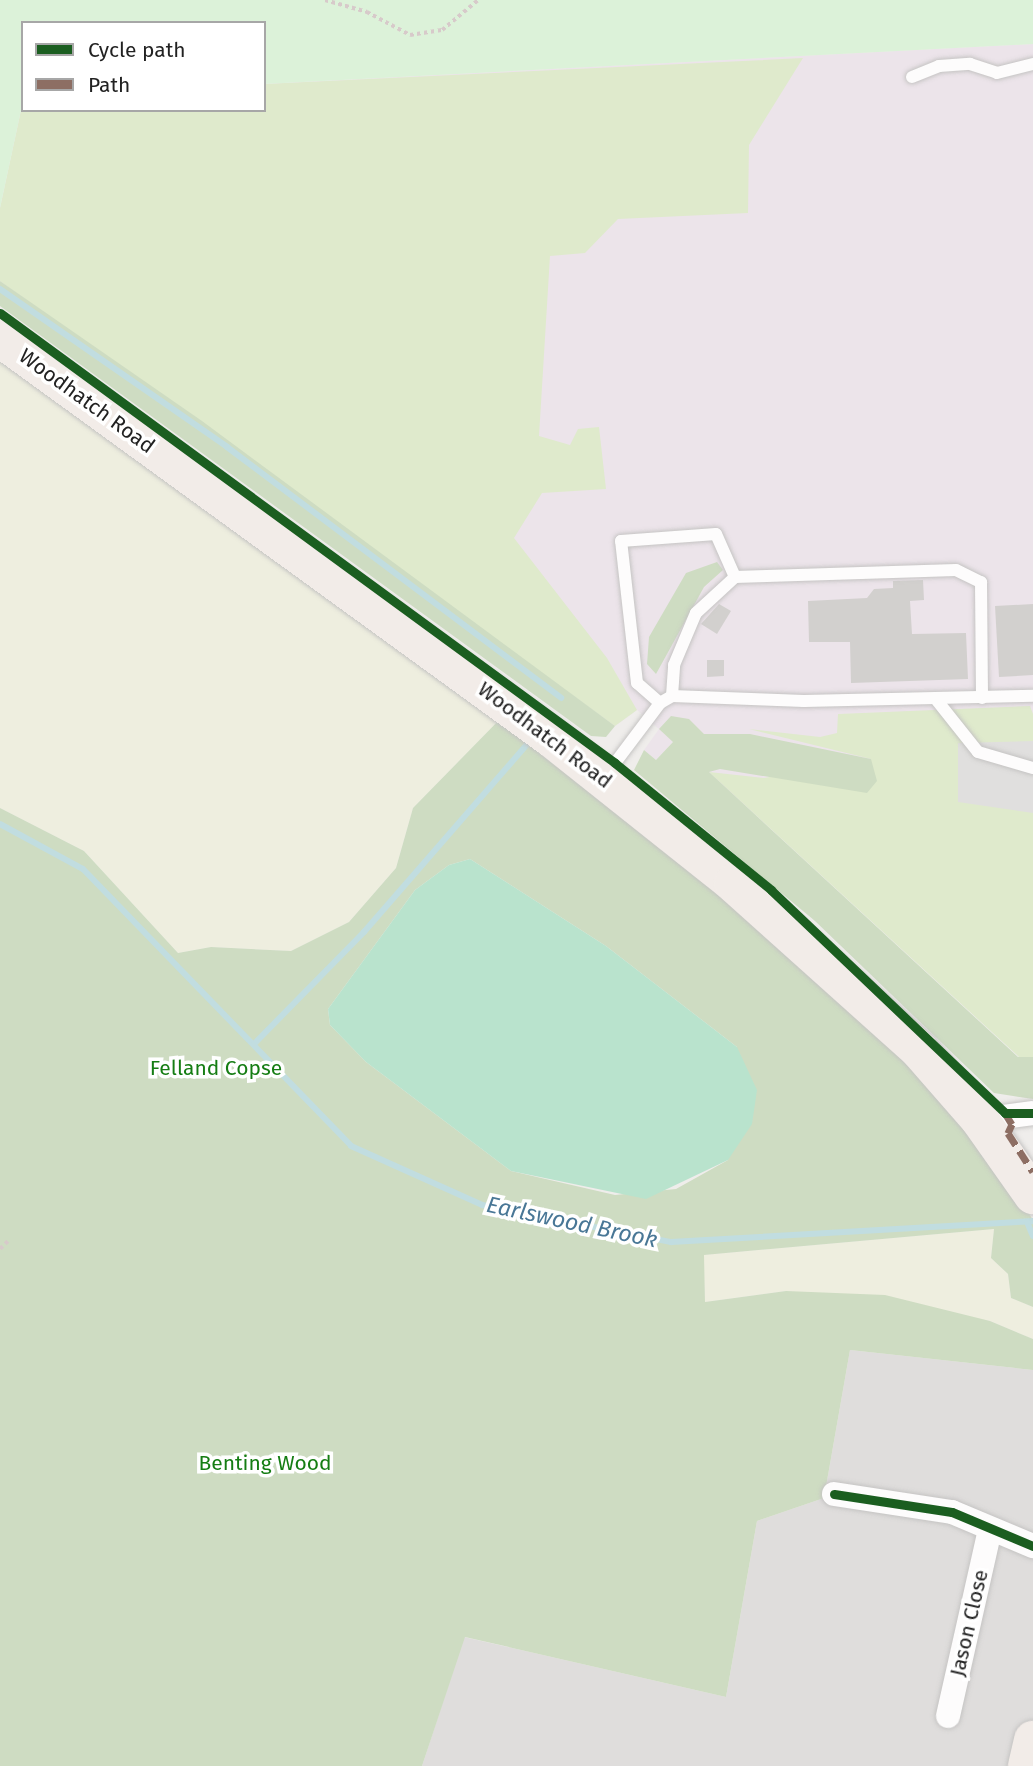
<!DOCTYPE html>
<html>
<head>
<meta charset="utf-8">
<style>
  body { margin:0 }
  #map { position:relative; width:1033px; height:1766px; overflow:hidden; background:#efedeb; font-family:"Fira Sans",sans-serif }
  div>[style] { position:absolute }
  .residential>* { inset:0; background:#dfdddc }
  .industrial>* { inset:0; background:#ece4ea }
  .farmland>* { inset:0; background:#eeeedf }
  .grass>* { inset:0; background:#dfeacc }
  .forest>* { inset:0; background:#cedcc2 }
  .park>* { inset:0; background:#dcf2d9 }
  .pitch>* { inset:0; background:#b9e3cd }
  .parking>* { inset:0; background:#e0dfde }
  .stream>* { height:6px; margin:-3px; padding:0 3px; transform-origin:3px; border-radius:3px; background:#c1dde0 }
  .building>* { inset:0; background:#d2d0ce }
  .path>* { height:3.5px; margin-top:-1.75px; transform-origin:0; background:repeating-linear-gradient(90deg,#d7caca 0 3.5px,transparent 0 7px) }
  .roads { filter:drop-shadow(0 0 2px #c5c4c3) drop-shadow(0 0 2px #c5c4c3) }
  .service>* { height:12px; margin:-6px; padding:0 6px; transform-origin:6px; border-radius:6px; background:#fdfcfc }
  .minor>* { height:24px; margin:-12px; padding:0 12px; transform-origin:12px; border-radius:12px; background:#fdfcfc }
  .primary>* { height:38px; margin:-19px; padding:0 19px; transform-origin:19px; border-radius:19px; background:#f2ece8 }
  .quiet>* { height:7px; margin-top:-3.5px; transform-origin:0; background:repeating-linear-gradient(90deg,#8d6e63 0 14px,transparent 0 21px) }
  .cycleway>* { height:9px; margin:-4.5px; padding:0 4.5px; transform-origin:4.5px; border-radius:4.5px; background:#1b5e20 }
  span { translate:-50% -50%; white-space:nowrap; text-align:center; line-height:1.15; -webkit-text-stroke:7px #fff; paint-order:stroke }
  .street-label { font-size:21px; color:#222 }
  .park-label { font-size:21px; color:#157d13 }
  .water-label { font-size:23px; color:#497796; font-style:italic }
  .legend { position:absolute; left:21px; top:21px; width:245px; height:91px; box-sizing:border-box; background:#fff; border:2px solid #a7a7a7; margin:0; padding:9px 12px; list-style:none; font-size:21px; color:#222 }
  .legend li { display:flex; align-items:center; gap:14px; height:35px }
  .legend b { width:35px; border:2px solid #a7a7a7 }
</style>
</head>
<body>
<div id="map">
  <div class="residential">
    <i style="clip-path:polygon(850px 1350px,1033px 1370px,1033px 1766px,422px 1766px,464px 1637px,726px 1697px,757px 1521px,824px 1498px)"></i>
  </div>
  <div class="industrial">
    <i style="clip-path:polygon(1033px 44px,1033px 1057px,673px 742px,656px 760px,644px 750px,659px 729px,637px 710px,615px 726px,0 281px,0 208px,23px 101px,23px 110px,264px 110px,264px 84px)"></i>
  </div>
  <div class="farmland">
    <i style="clip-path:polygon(0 357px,503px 716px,413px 808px,396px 868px,349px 922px,291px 951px,211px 947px,178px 953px,84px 851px,0 808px)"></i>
    <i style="clip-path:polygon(994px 1229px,991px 1258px,1008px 1274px,1011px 1298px,1033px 1307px,1033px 1339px,990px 1321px,786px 1291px,705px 1302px,703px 1255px)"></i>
  </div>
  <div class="grass">
    <i style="clip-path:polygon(803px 58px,749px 145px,748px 213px,618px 219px,585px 253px,550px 256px,539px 436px,570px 445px,578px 429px,599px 427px,606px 489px,542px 493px,514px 538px,607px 658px,637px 710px,615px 726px,0 281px,0 208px,23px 101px,23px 110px,264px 110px,264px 84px)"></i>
    <i style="clip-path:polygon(1030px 706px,1033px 714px,1033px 1057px,1019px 1057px,709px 772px,764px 778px,871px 759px,749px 729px,820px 737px,837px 733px,838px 714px)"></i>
  </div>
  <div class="forest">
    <i style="clip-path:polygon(0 281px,202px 421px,615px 726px,606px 737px,591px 736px,0 306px)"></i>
    <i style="clip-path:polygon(717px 562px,723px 570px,704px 587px,656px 674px,647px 664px,649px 637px,686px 573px)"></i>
    <i style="clip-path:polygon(evenodd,503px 716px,717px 882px,981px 1136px,1033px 1220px,1033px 1307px,1011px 1298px,1008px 1274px,991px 1258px,994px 1229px,704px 1255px,705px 1302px,786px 1291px,885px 1295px,990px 1321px,1033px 1339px,1033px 1370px,850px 1350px,824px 1498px,757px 1521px,726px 1697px,465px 1637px,422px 1766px,0 1766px,0 808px,84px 851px,178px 953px,211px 947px,291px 951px,349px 922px,396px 868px,413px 808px,503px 716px,470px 859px,606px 946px,737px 1047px,728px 1160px,676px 1189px,615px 1195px,511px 1171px,366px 1062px,330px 1025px,328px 1009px,415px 890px,449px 865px,470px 859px)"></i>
    <i style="clip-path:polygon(671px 716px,689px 719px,704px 734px,750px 734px,871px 759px,877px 781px,867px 793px,720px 769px,709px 772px,1018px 1057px,1033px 1057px,1033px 1099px,994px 1093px,815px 921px,634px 770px,644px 750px,656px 760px,673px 742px,659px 729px)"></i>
  </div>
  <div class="park">
    <i style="clip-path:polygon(0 0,1033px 0,1033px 44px,264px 84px,264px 23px,23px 23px,23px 101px,0 208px)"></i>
  </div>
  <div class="pitch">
    <i style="clip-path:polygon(470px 859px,606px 946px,737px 1047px,757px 1090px,752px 1124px,728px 1160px,646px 1199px,511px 1171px,366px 1062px,330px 1025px,328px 1009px,415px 890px,449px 865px)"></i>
  </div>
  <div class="parking">
    <i style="clip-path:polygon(1033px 741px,1033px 813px,958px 802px,958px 743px)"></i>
  </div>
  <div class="stream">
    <i style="left:0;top:289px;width:277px;rotate:34.8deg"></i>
    <i style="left:227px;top:447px;width:418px;rotate:36.9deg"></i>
    <i style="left:0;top:824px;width:94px;rotate:28.5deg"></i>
    <i style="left:83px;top:869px;width:385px;rotate:45.9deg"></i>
    <i style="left:351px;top:1146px;width:144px;rotate:24.2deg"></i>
    <i style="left:482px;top:1205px;width:193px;rotate:11.1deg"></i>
    <i style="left:671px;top:1242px;width:363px;rotate:-3.3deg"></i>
    <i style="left:254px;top:1044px;width:157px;rotate:-45.5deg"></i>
    <i style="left:364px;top:932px;width:252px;rotate:-49deg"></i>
    <i style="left:1027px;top:1222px;width:15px;rotate:67deg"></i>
  </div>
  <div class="building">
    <i style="clip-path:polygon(923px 580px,924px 600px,910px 601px,912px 634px,966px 633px,968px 679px,851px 683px,850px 642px,809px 642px,808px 601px,867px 598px,874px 589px,893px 588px,893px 581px)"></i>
    <i style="clip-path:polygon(719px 604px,731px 611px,717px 634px,701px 624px)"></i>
    <i style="clip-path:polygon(1033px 604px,1033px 675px,999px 677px,995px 606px)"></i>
    <i style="clip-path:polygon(707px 660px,724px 660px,724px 676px,707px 677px)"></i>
  </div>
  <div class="path">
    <i style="left:325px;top:0;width:44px;rotate:15.9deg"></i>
    <i style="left:367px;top:12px;width:49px;rotate:28.1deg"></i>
    <i style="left:410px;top:35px;width:32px;rotate:-9deg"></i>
    <i style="left:442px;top:30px;width:47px;rotate:-39.8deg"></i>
    <i style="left:0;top:1249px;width:11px;rotate:-45deg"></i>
  </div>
  <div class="roads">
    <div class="service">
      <i style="left:912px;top:77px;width:29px;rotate:-22deg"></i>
      <i style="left:939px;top:66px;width:31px;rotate:-4deg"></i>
      <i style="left:970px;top:64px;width:28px;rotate:18deg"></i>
      <i style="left:997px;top:73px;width:37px;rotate:-14deg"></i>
      <i style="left:672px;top:696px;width:31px;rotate:-86deg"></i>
      <i style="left:674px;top:665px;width:56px;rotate:-67.1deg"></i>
      <i style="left:696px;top:613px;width:53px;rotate:-42.7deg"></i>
      <i style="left:735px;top:577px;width:221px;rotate:-1.8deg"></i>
      <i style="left:956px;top:570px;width:28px;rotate:26deg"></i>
      <i style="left:981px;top:582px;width:116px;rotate:89.5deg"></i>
      <i style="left:935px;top:698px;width:69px;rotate:51.5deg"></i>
      <i style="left:978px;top:752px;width:57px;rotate:16.2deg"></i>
      <i style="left:660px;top:703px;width:30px;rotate:-139deg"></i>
      <i style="left:637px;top:683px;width:143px;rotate:-96.4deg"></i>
      <i style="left:621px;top:541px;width:95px;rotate:-4.2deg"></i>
      <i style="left:716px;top:534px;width:47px;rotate:66.2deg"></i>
      <i style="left:606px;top:775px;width:90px;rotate:-53.1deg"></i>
      <i style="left:660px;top:703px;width:14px;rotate:-30deg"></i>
      <i style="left:672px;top:696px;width:132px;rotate:2.2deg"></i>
      <i style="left:804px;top:701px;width:229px;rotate:-1.3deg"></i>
    </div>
    <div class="minor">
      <i style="left:980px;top:1120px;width:53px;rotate:-7.5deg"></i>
      <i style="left:834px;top:1494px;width:119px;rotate:8.7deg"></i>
      <i style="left:952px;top:1512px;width:88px;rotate:22.8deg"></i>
      <i style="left:948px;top:1716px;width:191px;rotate:-77.3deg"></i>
    </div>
    <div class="primary">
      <i style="left:0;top:338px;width:681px;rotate:35.98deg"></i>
      <i style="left:551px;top:738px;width:233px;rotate:38.5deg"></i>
      <i style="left:733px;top:883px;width:250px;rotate:41.9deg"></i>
      <i style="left:919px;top:1050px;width:93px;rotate:48.9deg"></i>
      <i style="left:980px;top:1120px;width:92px;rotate:54.8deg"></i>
      <i style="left:1027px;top:1766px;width:27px;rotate:-77deg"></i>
    </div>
  </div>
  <div class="quiet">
    <i style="left:1005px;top:1113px;width:13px;rotate:58deg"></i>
    <i style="left:1012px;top:1124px;width:10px;rotate:114deg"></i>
    <i style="left:1008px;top:1133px;width:46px;rotate:57.3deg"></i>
  </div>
  <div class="cycleway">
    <i style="left:0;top:313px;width:762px;rotate:36.19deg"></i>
    <i style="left:615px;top:763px;width:201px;rotate:39.1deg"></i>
    <i style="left:771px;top:890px;width:323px;rotate:43.6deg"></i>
    <i style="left:1005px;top:1113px;width:28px"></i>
    <i style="left:834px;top:1494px;width:119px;rotate:8.7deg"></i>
    <i style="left:952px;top:1512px;width:88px;rotate:22.8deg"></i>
  </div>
  <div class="street-label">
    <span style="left:87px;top:401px;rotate:36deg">Woodhatch Road</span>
    <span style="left:545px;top:735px;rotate:37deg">Woodhatch Road</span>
    <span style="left:969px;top:1623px;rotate:-77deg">Jason Close</span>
  </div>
  <div class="park-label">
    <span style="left:216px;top:1068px">Felland Copse</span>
    <span style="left:265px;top:1463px">Benting Wood</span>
  </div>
  <div class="water-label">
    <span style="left:572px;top:1222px;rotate:12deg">Earlswood Brook</span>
  </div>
  <ul class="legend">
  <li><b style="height:9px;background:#1b5e20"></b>Cycle path</li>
  <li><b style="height:9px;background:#8d6e63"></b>Path</li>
  </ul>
</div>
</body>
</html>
